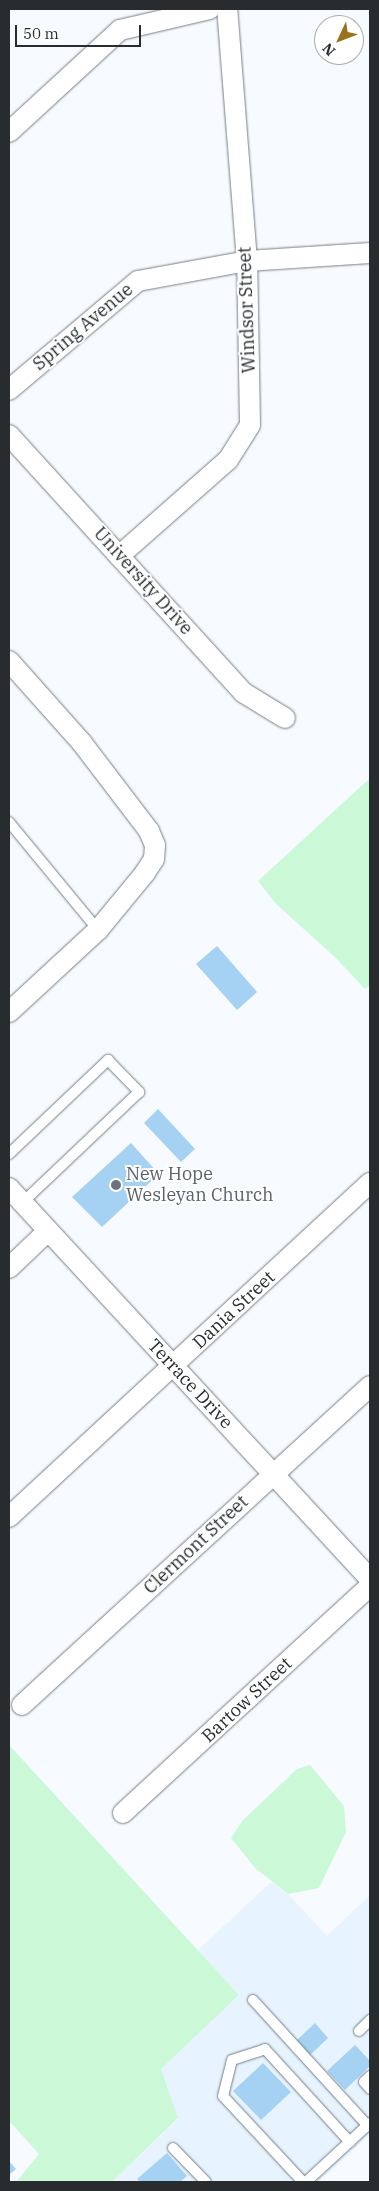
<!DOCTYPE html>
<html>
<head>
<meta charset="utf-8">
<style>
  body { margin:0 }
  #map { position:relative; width:379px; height:2191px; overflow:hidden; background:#f7fbff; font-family:"IBM Plex Serif",serif }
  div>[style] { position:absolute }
  .built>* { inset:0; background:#e7f4ff }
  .green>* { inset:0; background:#cbf9d7 }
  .building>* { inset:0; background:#a5d1f2 }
  .roads { filter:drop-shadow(0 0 1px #757e85) drop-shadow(0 0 1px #757e85) }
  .service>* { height:10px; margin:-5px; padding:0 5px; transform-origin:5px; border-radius:5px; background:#fff }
  .minor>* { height:20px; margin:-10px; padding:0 10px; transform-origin:10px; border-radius:10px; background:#fff }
  .dots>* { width:14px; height:14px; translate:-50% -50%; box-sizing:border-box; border:2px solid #fff; border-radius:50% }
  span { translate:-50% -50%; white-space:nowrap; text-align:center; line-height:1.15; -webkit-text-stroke:4px #fff; paint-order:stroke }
  .street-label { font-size:18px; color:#282c2f }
  .worship-label { font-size:18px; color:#5b616d }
  .left { translate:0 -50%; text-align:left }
  .frame { position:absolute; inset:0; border:10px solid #282c2f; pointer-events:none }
  .north { position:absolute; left:314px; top:15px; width:50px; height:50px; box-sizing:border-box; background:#fff; border:1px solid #a9abac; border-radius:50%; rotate:227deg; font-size:14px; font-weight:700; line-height:20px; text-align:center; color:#282c2f }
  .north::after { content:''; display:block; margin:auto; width:18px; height:22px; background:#99721d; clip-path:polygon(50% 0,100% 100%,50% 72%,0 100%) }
  .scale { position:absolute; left:15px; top:25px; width:126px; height:22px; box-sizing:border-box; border:2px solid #282c2f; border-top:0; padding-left:6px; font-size:15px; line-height:18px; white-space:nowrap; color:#282c2f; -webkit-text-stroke:4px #fff; paint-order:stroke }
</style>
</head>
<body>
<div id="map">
  <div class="built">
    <i style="clip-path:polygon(271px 1882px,288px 1894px,327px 1936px,370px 1895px,370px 2134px,318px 2182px,112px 2182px,178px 2119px,161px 2069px,239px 1995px,197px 1951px)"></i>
  </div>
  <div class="green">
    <i style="clip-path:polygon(370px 778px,370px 985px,365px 989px,335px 957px,276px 904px,258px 881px)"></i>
    <i style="clip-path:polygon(9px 1745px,239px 1995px,161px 2069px,178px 2118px,112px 2182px,16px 2182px,39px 2154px,9px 2121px)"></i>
    <i style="clip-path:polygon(310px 1765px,344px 1806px,346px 1832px,319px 1888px,288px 1894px,255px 1868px,231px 1838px,243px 1820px,297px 1769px)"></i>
  </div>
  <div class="building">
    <i style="clip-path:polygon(217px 946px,257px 992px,237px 1010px,196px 964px)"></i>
    <i style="clip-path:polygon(158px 1109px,195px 1149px,181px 1162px,144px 1123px)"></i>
    <i style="clip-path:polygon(131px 1143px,159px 1174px,102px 1227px,72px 1197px)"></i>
    <i style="clip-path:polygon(315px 2023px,328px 2038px,310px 2055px,297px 2040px)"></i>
    <i style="clip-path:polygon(355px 2045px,370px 2061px,370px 2066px,345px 2090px,327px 2071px)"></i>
    <i style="clip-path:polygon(263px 2063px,291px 2092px,261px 2120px,233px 2091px)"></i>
    <i style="clip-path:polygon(167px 2153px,187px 2176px,180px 2182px,140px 2182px,137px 2179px)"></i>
    <i style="clip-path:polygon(9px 2161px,16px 2169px,9px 2175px)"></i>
  </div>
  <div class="roads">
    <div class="service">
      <i style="left:9px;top:822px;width:140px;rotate:50.5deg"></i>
      <i style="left:9px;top:1154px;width:137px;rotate:-43.5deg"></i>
      <i style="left:108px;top:1060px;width:45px;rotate:45.9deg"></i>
      <i style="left:139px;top:1092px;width:161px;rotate:136.5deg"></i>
      <i style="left:253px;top:2000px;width:171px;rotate:47.6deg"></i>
      <i style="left:359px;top:2031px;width:16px;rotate:-45deg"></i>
      <i style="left:370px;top:2076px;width:8px;rotate:135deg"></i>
      <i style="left:364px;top:2082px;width:9px;rotate:49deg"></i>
      <i style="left:173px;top:2148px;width:47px;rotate:45.9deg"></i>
      <i style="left:303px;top:2182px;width:117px;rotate:-132.9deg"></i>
      <i style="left:223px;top:2096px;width:37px;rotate:-76deg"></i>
      <i style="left:232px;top:2060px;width:35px;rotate:-18deg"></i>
      <i style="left:265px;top:2049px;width:126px;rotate:47.6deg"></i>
      <i style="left:306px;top:2182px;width:87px;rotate:-42.7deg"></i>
    </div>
    <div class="minor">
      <i style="left:9px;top:132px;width:151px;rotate:-42.6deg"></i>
      <i style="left:120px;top:30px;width:92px;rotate:-13.1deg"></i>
      <i style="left:9px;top:390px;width:169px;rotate:-40.2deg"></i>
      <i style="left:138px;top:281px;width:111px;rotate:-10.4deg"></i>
      <i style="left:247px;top:261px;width:123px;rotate:-3.7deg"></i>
      <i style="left:9px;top:435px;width:349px;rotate:47.7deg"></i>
      <i style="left:244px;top:693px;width:48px;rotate:31.4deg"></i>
      <i style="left:119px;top:556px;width:145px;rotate:-41.4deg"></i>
      <i style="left:228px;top:460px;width:41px;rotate:-57.8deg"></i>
      <i style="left:250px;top:425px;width:164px;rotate:-91deg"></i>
      <i style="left:247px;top:261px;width:253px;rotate:-94.5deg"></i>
      <i style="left:9px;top:661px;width:110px;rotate:48.3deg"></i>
      <i style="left:82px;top:743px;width:111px;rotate:52.7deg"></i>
      <i style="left:149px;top:831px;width:15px;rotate:67deg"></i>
      <i style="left:155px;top:845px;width:14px;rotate:94deg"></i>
      <i style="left:154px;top:859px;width:17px;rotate:123deg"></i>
      <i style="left:145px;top:873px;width:74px;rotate:129.5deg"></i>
      <i style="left:98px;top:930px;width:121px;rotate:137.3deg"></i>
      <i style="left:9px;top:1188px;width:532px;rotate:47.28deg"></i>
      <i style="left:9px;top:1268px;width:54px;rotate:-43.5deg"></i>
      <i style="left:9px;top:1517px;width:492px;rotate:-42.8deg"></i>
      <i style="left:22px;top:1705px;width:472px;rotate:-42.5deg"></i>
      <i style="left:123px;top:1813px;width:335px;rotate:-42.6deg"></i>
    </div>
  </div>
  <div class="dots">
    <i style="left:116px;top:1185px;background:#6b7280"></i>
  </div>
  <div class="street-label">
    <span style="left:247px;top:310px;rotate:-92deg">Windsor Street</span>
    <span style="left:83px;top:327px;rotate:-40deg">Spring Avenue</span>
    <span style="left:143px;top:581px;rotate:48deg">University Drive</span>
    <span style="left:234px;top:1310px;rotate:-43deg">Dania Street</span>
    <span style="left:190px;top:1384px;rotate:47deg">Terrace Drive</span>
    <span style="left:196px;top:1545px;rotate:-43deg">Clermont Street</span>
    <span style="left:247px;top:1700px;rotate:-43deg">Bartow Street</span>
  </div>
  <div class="worship-label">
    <span class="left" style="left:126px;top:1185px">New Hope<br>Wesleyan Church</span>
  </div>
  <div class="frame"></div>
  <div class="north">N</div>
  <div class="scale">50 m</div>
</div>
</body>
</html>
